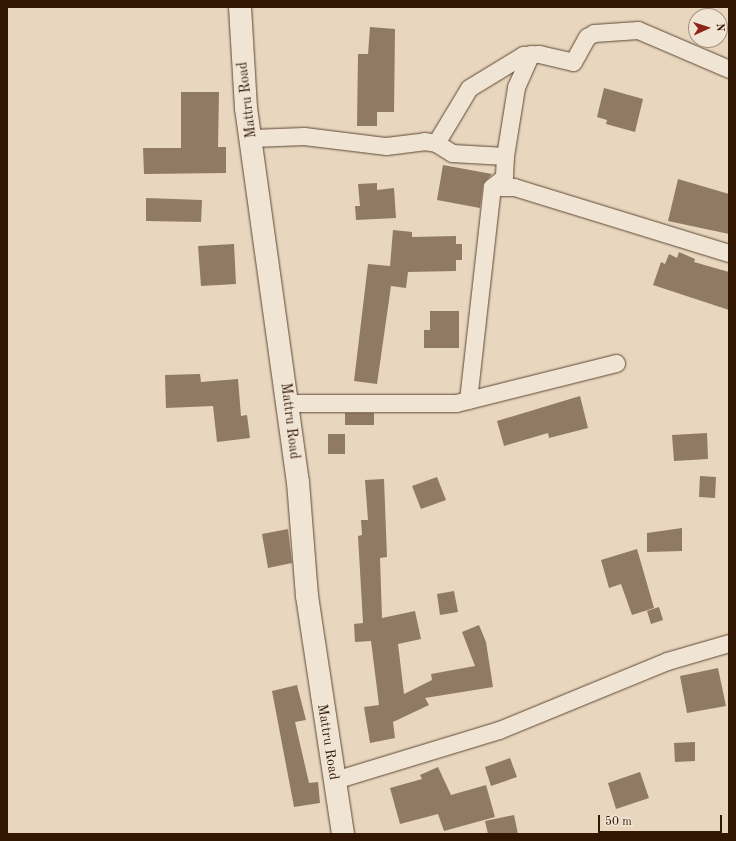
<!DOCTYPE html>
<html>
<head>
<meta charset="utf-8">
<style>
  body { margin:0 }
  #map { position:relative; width:736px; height:841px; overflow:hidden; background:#e8d6be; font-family:"Old Standard TT",serif }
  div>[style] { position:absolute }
  .building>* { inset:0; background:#917a65 }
  .roads { filter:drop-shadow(0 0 1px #604733) drop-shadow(0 0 1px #604733) }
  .street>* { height:17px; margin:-8.5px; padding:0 8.5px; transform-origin:8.5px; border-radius:8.5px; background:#f0e4d5 }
  .secondary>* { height:22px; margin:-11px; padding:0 11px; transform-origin:11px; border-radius:11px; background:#f0e4d5 }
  span { translate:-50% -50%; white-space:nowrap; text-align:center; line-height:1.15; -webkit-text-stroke:3.5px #f0e4d5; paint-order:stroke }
  .street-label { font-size:14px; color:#321705 }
  .frame { position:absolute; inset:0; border:8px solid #321705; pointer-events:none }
  .north { position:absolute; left:688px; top:8px; width:40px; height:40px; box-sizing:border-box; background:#f0e4d5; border:1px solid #a49282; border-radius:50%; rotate:87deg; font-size:11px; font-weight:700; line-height:16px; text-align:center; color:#321705 }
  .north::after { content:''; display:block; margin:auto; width:14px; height:18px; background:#8f2418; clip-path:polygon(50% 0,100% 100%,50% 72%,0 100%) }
  .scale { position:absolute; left:598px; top:815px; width:124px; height:18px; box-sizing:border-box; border:2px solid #321705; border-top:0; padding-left:5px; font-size:12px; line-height:14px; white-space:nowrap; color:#321705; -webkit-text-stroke:3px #f0e4d5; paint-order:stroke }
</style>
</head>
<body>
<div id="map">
  <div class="building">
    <i style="clip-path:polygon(370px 27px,395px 29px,394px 112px,377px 112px,377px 126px,357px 126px,358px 54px,368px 54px)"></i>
    <i style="clip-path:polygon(604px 88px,643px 99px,635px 132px,606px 124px,607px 120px,597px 117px)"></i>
    <i style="clip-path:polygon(181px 92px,219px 92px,218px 147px,226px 147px,226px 173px,144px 174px,143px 148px,181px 148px)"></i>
    <i style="clip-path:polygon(443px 165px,492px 174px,483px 184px,480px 208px,437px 200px)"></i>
    <i style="clip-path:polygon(678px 179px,729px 194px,729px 234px,668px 221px)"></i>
    <i style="clip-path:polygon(377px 183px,377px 190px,394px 188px,396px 218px,356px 220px,355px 206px,360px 206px,358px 184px)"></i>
    <i style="clip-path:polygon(146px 198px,202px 200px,201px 222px,146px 221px)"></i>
    <i style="clip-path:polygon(393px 230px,412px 232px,412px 237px,456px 236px,456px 244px,462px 244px,462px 260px,456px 260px,456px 271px,408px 272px,406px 288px,391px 286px,377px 384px,354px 381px,368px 264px,390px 266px)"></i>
    <i style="clip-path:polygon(234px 244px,236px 284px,201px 286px,198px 246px)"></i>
    <i style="clip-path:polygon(679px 252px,695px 259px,694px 262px,729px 272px,729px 310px,653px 285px,661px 262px,665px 264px,669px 254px,677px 258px)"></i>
    <i style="clip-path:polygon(430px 311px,459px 311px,459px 348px,424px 348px,424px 330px,430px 330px)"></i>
    <i style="clip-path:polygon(200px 374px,201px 382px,238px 379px,241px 416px,247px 415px,250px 438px,217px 442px,213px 406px,166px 408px,165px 375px)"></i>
    <i style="clip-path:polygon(580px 396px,588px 428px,549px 438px,548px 433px,504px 446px,497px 421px)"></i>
    <i style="clip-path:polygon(345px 413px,374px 413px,374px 425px,345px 425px)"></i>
    <i style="clip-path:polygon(707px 433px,708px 459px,674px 461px,672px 435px)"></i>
    <i style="clip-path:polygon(328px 434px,345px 434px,345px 454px,328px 454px)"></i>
    <i style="clip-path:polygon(700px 476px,716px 477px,715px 498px,699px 497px)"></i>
    <i style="clip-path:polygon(437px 477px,446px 500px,421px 509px,412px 486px)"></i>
    <i style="clip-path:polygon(384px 479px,387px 557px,380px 558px,382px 618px,415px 611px,421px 639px,398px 644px,404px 694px,432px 680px,431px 674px,475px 666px,462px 632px,479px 625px,486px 642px,493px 687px,425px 698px,429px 705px,393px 722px,395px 738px,370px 743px,364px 707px,379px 705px,371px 641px,355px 642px,354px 624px,363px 623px,358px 536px,362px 535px,361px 520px,368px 520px,365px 480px)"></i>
    <i style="clip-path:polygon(682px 528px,682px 551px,647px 552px,647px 533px)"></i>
    <i style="clip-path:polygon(288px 529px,292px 563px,268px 568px,262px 534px)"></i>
    <i style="clip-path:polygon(637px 549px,654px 608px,632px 615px,621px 584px,609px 588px,601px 560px)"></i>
    <i style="clip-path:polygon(454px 591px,458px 612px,440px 615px,437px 594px)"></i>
    <i style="clip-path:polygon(659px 607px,663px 620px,651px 624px,647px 611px)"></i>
    <i style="clip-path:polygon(718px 668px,726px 706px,687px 713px,680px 676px)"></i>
    <i style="clip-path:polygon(297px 685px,306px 720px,295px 722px,309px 783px,318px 782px,320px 803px,294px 807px,272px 691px)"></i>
    <i style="clip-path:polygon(695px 742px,695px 761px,675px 762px,674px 743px)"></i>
    <i style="clip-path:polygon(510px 758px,517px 777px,491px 786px,485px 767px)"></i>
    <i style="clip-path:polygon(438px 767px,451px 795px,486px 785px,495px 817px,444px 831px,438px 814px,400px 824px,390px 788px,422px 779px,420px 775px)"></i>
    <i style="clip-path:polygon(640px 772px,649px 798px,616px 809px,608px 783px)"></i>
    <i style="clip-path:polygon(514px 815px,518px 834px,488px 834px,485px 821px)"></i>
  </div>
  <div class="roads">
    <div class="street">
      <i style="left:252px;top:138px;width:52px;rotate:-2.2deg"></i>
      <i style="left:304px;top:136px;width:83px;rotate:7deg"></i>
      <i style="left:386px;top:146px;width:38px;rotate:-7deg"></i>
      <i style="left:424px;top:141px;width:12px;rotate:9deg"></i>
      <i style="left:436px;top:143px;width:64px;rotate:-59deg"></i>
      <i style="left:469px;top:88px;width:63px;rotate:-31.4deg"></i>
      <i style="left:523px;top:55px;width:16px;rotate:-4deg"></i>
      <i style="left:539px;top:54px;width:35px;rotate:13deg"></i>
      <i style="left:573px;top:62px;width:29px;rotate:-61deg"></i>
      <i style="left:587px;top:37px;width:8px;rotate:-30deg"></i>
      <i style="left:594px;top:33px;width:44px;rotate:-3.9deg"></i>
      <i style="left:638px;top:30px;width:99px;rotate:23.2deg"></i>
      <i style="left:436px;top:143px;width:19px;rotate:32deg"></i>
      <i style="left:452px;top:153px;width:53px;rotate:3.2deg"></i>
      <i style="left:505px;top:156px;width:21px;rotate:93deg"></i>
      <i style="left:504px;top:177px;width:16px;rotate:140deg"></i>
      <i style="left:492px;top:187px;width:22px"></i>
      <i style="left:514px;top:187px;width:225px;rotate:17.1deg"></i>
      <i style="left:505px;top:156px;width:70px;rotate:-80.9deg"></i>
      <i style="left:516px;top:87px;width:36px;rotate:-66deg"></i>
      <i style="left:468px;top:400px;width:214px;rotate:-83.6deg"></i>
      <i style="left:288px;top:403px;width:168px"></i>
      <i style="left:456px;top:403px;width:165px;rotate:-14deg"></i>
      <i style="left:335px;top:780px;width:171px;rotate:-17deg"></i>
      <i style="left:499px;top:730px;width:182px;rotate:-22.3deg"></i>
      <i style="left:667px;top:661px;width:65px;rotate:-16.2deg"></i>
    </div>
    <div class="secondary">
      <i style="left:240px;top:7px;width:101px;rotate:86.6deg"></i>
      <i style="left:246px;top:108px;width:378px;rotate:82.1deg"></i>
      <i style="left:298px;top:482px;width:114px;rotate:85.5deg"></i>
      <i style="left:307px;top:596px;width:241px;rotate:81.4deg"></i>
    </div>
  </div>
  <div class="street-label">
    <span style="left:247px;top:100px;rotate:-97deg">Mattru Road</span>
    <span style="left:290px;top:421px;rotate:83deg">Mattru Road</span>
    <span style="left:328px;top:742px;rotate:81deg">Mattru Road</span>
  </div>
  <div class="frame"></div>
  <div class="north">N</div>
  <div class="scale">50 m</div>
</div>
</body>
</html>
